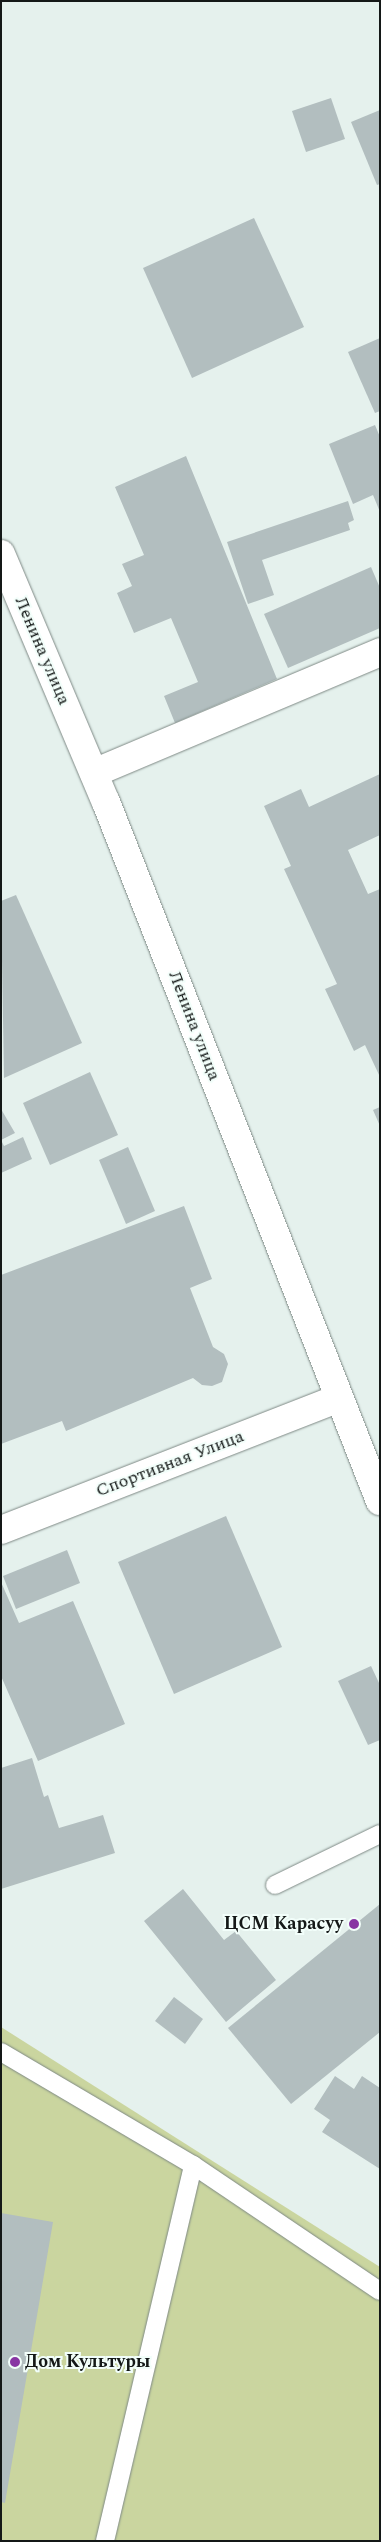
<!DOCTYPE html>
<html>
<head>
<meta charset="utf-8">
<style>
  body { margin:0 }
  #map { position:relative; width:381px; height:2542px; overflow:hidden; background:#e5f1ed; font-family:Spectral,serif }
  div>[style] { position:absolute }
  .green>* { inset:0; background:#cad59f }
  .building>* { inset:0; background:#b2bebf }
  .roads { filter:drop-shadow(0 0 1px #7e8985) drop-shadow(0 0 1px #7e8985) }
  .service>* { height:18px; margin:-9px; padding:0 9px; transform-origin:9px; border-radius:9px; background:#fff }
  .minor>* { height:28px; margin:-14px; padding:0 14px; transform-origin:14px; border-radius:14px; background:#fff }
  .primary>* { height:28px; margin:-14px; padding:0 14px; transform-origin:14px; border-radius:14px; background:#fff }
  .dots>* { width:14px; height:14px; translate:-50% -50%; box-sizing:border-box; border:2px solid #f2fefa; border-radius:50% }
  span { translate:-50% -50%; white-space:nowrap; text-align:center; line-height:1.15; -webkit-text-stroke:4px #f2fefa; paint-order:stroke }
  .street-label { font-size:18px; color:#141817 }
  .poi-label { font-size:18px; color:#141817; font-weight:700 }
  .right { translate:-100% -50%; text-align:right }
  .left { translate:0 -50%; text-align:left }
  .frame { position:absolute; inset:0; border:2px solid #141817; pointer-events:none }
</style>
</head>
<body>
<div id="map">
  <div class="green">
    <i style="clip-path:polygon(1px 2027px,380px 2267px,380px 2541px,1px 2541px)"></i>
  </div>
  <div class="building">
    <i style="clip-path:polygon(331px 98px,345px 139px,306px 152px,292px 111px)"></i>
    <i style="clip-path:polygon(380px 110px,380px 184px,377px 185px,351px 122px)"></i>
    <i style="clip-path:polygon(254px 218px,304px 327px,192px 378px,143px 268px)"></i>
    <i style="clip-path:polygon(380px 338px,380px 411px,375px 413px,348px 352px)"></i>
    <i style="clip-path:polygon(375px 425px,380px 437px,380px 512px,373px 495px,353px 504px,329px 444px)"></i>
    <i style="clip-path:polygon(186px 456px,277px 679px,175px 723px,164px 696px,198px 682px,171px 618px,134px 633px,117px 593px,132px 586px,122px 564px,144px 555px,115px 487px)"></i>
    <i style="clip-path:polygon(348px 501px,354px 520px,348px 523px,350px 530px,262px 560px,274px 595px,248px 604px,227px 542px)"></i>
    <i style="clip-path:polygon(371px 567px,380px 588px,380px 628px,288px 668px,264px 614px)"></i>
    <i style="clip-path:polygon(380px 774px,380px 835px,348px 850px,368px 894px,380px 889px,380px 1077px,365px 1045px,354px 1051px,325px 989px,337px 984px,284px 869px,291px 866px,264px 806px,301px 789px,309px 807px)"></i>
    <i style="clip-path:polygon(16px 895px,82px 1043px,4px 1078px,1px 901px)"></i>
    <i style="clip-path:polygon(90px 1072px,118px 1135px,50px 1165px,23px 1103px)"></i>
    <i style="clip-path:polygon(380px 1107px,380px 1126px,373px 1110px)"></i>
    <i style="clip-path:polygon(1px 1109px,15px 1133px,1px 1140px)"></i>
    <i style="clip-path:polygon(23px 1137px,32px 1159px,1px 1173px,1px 1140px,4px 1146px)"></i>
    <i style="clip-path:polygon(128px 1147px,155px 1211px,126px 1224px,99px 1160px)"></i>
    <i style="clip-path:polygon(184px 1206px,212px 1279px,190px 1288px,213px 1347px,224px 1354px,228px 1364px,222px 1382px,212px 1386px,202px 1385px,193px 1378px,66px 1431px,62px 1421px,1px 1444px,1px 1275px)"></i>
    <i style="clip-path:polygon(226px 1516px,282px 1647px,174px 1694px,118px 1562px)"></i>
    <i style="clip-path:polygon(67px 1550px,80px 1583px,16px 1609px,3px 1576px)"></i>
    <i style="clip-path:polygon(1px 1582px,19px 1623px,73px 1601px,125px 1724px,38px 1761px,1px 1676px)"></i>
    <i style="clip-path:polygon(371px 1666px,380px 1685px,380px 1740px,368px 1745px,338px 1681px)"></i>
    <i style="clip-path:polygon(32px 1758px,44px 1797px,48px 1795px,59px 1828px,103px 1815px,115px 1853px,1px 1889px,1px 1768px)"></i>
    <i style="clip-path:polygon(183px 1889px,224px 1940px,236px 1931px,276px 1980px,226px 2022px,144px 1921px)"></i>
    <i style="clip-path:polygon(380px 1904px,380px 2032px,291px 2104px,228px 2028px)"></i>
    <i style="clip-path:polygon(174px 1997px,203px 2019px,185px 2044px,155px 2021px)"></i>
    <i style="clip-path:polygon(335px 2076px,354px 2089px,362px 2076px,380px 2088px,380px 2169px,322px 2132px,330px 2120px,314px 2109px)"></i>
    <i style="clip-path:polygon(1px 2213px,53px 2222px,5px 2503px,1px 2502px)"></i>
  </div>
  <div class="roads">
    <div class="service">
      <i style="left:275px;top:1885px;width:117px;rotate:-25.9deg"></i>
      <i style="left:1px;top:2052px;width:223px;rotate:30.5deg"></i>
      <i style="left:193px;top:2165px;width:225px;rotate:34deg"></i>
      <i style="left:105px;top:2541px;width:386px;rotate:-76.8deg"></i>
    </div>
    <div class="minor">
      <i style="left:94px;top:773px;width:311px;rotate:-22.9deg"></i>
      <i style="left:1px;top:1530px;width:363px;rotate:-21.3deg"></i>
    </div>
    <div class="primary">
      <i style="left:1px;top:554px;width:269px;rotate:67.1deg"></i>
      <i style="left:106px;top:802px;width:751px;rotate:68.6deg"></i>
    </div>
  </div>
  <div class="dots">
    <i style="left:354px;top:1924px;background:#8835a3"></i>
    <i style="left:15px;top:2362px;background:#8835a3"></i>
  </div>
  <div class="street-label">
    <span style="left:42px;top:651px;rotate:67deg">Ленина улица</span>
    <span style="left:194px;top:1026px;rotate:69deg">Ленина улица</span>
    <span style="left:170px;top:1464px;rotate:-21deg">Спортивная Улица</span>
  </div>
  <div class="poi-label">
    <span class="right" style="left:343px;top:1924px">ЦСМ Карасуу</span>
    <span class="left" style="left:25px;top:2362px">Дом Культуры</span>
  </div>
  <div class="frame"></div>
</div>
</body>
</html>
